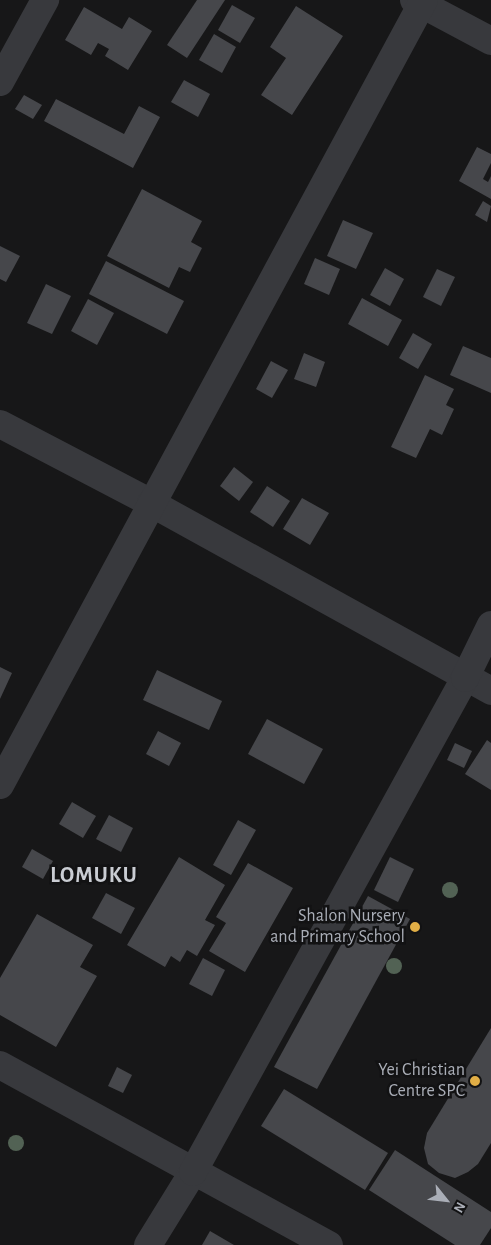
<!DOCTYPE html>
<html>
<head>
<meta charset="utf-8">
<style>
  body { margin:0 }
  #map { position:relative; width:491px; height:1245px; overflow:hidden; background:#171718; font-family:"Alegreya Sans",sans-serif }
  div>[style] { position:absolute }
  .building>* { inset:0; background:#46474b }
  .minor>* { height:28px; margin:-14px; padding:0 14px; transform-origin:14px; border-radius:14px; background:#38393d }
  .trees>* { width:16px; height:16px; margin:-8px; border-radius:50%; background:#526254 }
  .dots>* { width:14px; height:14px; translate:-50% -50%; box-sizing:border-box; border:2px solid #121213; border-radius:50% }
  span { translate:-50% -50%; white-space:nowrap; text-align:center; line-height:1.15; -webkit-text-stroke:5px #121213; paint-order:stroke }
  .poi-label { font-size:18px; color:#aaaeb7 }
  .right { translate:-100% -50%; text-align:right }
  .district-label { font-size:22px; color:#cacdd3; font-weight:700; letter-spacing:1px }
  .north { position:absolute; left:421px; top:1175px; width:50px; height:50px; -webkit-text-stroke:4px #121213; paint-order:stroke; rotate:119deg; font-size:14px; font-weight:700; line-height:20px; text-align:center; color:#aaaeb7 }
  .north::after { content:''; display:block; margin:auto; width:18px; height:22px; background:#aaaeb7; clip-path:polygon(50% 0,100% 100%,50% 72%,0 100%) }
</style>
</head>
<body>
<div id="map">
  <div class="building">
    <i style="clip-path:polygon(197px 0,225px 0,187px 58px,167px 45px)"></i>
    <i style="clip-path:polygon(232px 5px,255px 18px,240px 43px,218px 30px)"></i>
    <i style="clip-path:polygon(296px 6px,343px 36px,292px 115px,261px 95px,286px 58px,270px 47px)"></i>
    <i style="clip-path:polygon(84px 7px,122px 29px,129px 17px,152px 31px,128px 70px,105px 56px,109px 49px,98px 43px,91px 55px,65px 40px)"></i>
    <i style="clip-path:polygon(214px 34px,236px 47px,222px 73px,199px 60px)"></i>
    <i style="clip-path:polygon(184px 80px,210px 94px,198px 117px,171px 102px)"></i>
    <i style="clip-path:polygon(24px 95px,42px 105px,33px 119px,15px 109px)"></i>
    <i style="clip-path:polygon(56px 99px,124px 134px,139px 106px,160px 117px,133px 168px,44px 121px)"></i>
    <i style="clip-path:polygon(477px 147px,491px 154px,491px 163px,483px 179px,488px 182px,491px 176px,491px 199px,459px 181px)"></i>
    <i style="clip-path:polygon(142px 189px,202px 221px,191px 242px,202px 248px,190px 272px,179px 267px,169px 288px,107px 256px)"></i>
    <i style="clip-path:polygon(483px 201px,491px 206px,487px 222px,475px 215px)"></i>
    <i style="clip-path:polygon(343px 220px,373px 233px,356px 269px,327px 256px)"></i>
    <i style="clip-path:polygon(0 246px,20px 256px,6px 282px,0 279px)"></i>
    <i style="clip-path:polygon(315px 258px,340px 269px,329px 295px,304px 284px)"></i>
    <i style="clip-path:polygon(106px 261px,184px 301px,167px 334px,89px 294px)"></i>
    <i style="clip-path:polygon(385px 268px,404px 279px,390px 306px,370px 295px)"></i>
    <i style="clip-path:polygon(437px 269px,455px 277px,441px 306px,423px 297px)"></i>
    <i style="clip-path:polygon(46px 284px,71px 296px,52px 334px,27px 323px)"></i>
    <i style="clip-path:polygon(362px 298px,402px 320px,388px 346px,348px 324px)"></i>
    <i style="clip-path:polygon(88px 299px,114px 313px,97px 345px,71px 331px)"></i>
    <i style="clip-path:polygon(413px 333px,432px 344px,418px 369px,399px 358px)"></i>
    <i style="clip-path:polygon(463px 346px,491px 358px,491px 393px,450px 375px)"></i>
    <i style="clip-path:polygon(304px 353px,325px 362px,316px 387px,294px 379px)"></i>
    <i style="clip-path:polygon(271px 361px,288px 370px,272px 398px,256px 389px)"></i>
    <i style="clip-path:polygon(425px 375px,454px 389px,446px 405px,454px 409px,442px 435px,430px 429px,416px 458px,391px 447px)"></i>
    <i style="clip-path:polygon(234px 467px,253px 482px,239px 501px,220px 486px)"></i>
    <i style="clip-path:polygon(267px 486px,290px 501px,273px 527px,250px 512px)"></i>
    <i style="clip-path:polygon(302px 498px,329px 513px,310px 545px,283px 529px)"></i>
    <i style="clip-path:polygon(0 667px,12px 673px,0 699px)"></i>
    <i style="clip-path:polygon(157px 670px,222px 701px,209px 730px,143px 700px)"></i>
    <i style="clip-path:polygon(267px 719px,323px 749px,304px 784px,248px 754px)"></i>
    <i style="clip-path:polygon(158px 731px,181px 743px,169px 766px,146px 754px)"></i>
    <i style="clip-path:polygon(487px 740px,491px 743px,491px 790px,465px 774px)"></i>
    <i style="clip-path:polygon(455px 743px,472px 751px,464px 768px,447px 760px)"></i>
    <i style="clip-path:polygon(72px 802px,96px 816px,83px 838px,59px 824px)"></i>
    <i style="clip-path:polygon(109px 815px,133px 828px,121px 852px,96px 839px)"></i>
    <i style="clip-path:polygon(238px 820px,256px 830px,231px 875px,213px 865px)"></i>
    <i style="clip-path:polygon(32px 849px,53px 861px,43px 879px,22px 867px)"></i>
    <i style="clip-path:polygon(179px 857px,225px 885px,205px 920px,215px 925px,197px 956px,187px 950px,180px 962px,171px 956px,165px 967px,127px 945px)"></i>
    <i style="clip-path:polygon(390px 857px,414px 869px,398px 902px,374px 890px)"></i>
    <i style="clip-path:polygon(248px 863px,293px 888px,245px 972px,209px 951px,226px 923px,216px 917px)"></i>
    <i style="clip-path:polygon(106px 893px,135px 908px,121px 934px,92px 918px)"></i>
    <i style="clip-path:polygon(368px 896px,410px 919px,317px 1089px,274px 1067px)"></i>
    <i style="clip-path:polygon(37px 914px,93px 945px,80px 967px,97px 976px,56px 1047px,0 1015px,0 978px)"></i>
    <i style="clip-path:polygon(203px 958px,225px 970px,212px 996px,189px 984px)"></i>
    <i style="clip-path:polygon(491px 1028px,491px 1143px,478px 1164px,468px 1172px,455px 1178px,439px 1173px,428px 1164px,424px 1148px,427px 1133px)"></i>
    <i style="clip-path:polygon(117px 1067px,132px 1075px,123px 1093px,108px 1086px)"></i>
    <i style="clip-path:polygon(284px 1089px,388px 1153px,365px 1190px,261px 1126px)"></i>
    <i style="clip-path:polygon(395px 1150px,491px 1212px,491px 1228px,480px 1245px,455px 1245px,369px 1190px)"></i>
    <i style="clip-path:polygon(210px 1231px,234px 1245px,202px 1245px)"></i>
  </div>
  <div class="minor">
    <i style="left:414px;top:0;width:87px;rotate:28deg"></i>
    <i style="left:0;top:82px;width:94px;rotate:-61.2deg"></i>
    <i style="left:0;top:424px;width:170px;rotate:27.6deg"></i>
    <i style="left:151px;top:503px;width:389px;rotate:28.9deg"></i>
    <i style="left:0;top:785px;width:892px;rotate:-61.63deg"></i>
    <i style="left:0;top:1065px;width:375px;rotate:28.7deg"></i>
    <i style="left:148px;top:1245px;width:86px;rotate:-58.3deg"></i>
    <i style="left:193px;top:1172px;width:564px;rotate:-61.16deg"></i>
    <i style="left:465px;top:678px;width:59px;rotate:-63.9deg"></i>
  </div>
  <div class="trees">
    <i style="left:450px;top:890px"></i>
    <i style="left:394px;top:966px"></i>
    <i style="left:16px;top:1143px"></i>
  </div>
  <div class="dots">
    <i style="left:415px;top:927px;background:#e1ae46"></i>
    <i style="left:475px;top:1081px;background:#e1ae46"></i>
  </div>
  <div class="poi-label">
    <span class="right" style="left:405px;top:927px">Shalon Nursery<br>and Primary School</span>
    <span class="right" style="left:465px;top:1081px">Yei Christian<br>Centre SPC</span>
  </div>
  <div class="district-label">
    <span style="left:94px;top:876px">LOMUKU</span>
  </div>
  <div class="north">N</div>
</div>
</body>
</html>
